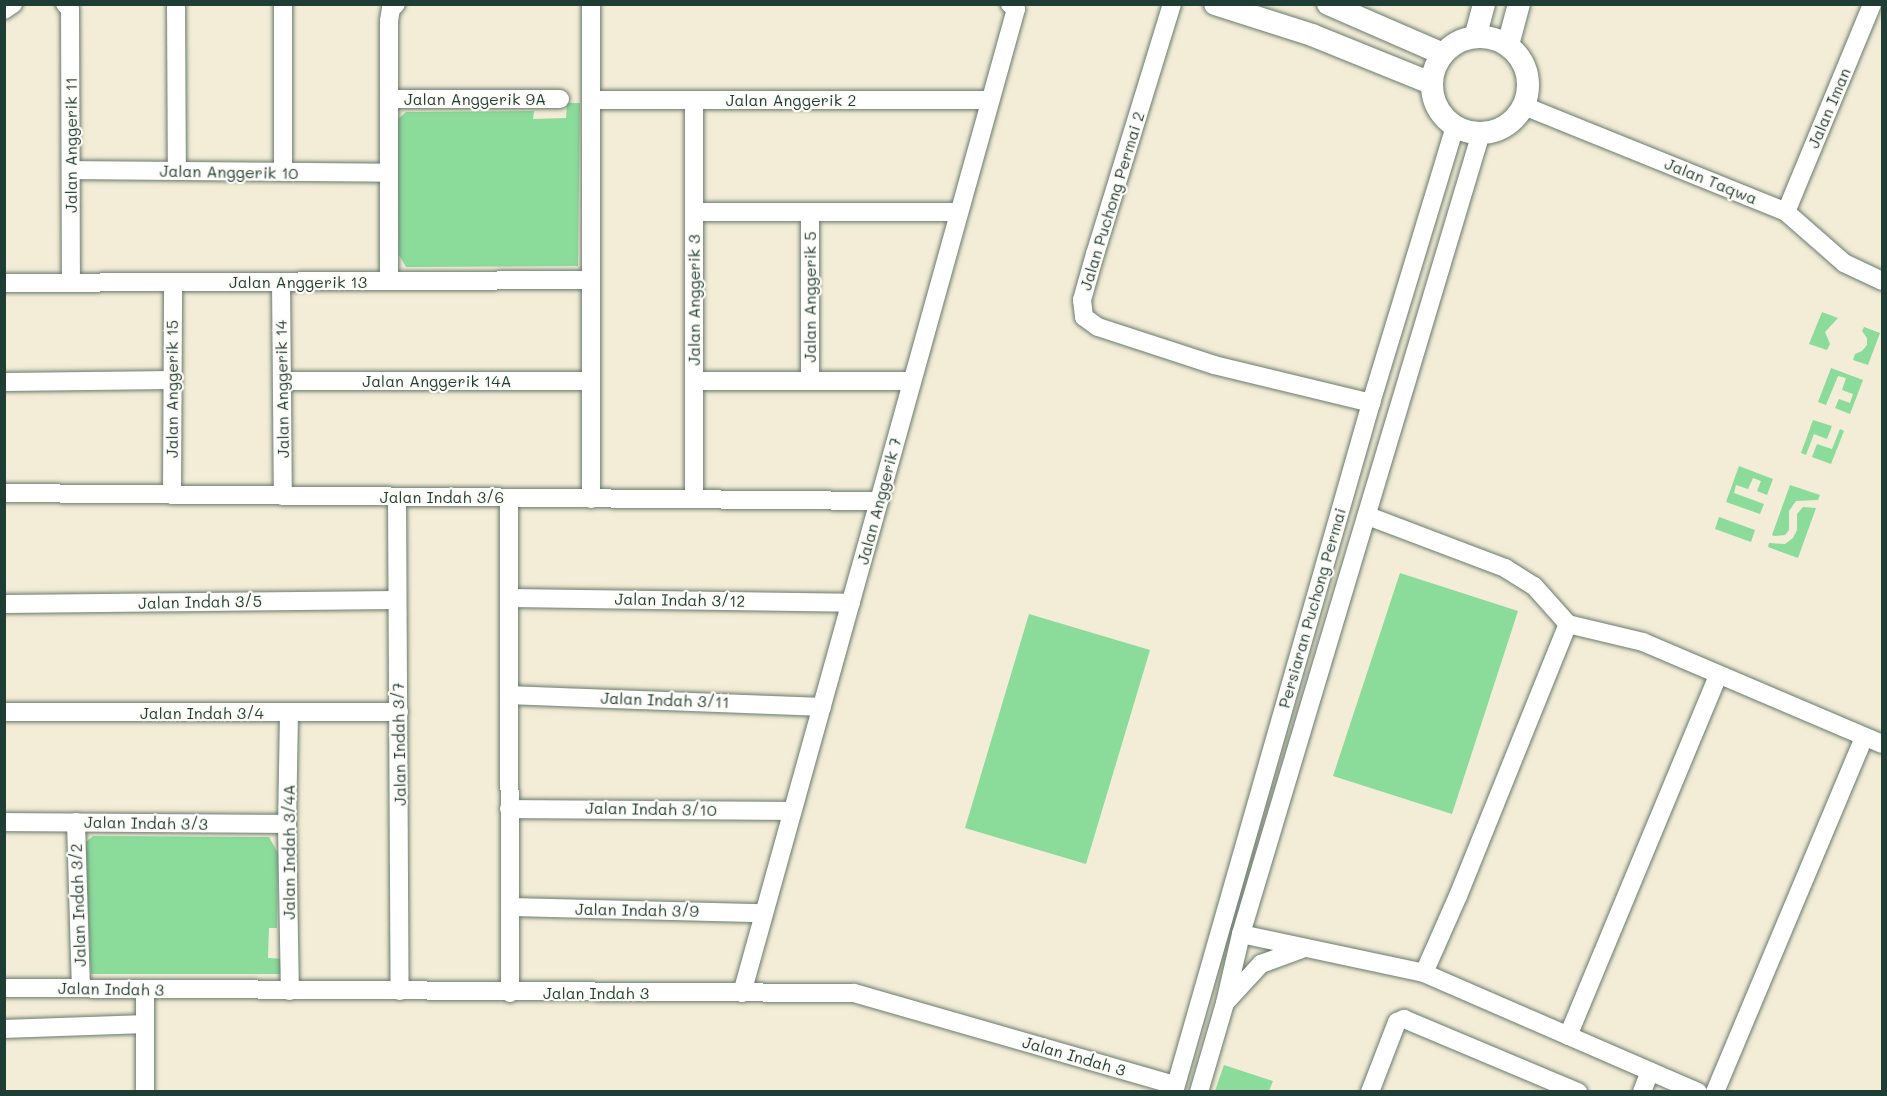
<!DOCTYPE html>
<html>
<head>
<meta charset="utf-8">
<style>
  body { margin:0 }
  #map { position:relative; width:1887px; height:1096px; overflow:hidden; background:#f3edd7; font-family:Mali,sans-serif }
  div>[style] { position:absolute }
  .green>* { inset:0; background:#8bdb9b }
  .roads { filter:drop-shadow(0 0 2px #697b6d) drop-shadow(0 0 2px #697b6d) }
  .minor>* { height:18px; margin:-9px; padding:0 9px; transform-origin:9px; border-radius:9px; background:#fff }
  .major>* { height:22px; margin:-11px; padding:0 11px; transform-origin:11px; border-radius:11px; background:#fff }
  .major>.ring { margin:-11px; padding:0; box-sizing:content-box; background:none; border:22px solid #fff; border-radius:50% }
  span { translate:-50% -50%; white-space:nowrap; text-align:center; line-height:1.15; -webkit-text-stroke:4.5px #fdfcf7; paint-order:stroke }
  .street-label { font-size:16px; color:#1f3d34 }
  .frame { position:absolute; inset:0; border:6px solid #1f3d34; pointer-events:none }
</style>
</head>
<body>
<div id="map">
  <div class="green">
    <i style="clip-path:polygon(567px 103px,580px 103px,578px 266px,406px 267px,399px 255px,397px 120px,406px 112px,534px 111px,533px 119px,566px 118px)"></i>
    <i style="clip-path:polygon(1822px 312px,1838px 318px,1825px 332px,1830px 344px,1827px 350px,1809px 344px)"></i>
    <i style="clip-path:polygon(1864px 327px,1880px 333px,1868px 365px,1853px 360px,1855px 354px,1862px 351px,1867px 345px,1867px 338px,1862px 331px)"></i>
    <i style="clip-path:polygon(1831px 368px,1863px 380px,1850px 414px,1835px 408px,1839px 399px,1850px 403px,1853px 394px,1842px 390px,1846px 378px,1838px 376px,1826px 405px,1818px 402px)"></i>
    <i style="clip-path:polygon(1813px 420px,1832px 426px,1827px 439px,1814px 434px,1806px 455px,1801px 453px)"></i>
    <i style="clip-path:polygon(1840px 429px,1844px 431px,1831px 464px,1812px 457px,1817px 444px,1832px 449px)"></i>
    <i style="clip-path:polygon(1739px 466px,1773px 479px,1767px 495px,1757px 491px,1761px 481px,1753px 478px,1748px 489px,1736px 485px,1734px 493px,1764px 504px,1760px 514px,1726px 502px)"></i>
    <i style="clip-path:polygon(1790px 485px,1820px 495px,1818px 500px,1796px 501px,1789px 511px,1789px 530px,1785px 535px,1774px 536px,1772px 535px)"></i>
    <i style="clip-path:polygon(1803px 507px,1816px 508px,1798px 558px,1768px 547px,1769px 543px,1785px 544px,1793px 538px,1797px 530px,1797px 514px)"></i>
    <i style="clip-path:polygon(1719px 517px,1755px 530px,1751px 542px,1715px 529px)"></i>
    <i style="clip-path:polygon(1400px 573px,1518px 611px,1452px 814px,1333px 776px)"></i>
    <i style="clip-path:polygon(1029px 614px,1150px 650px,1086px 864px,965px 828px)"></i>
    <i style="clip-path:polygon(93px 836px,269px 837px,278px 853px,277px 928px,269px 928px,268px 958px,285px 959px,285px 974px,91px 974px,85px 843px)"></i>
    <i style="clip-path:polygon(1224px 1065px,1273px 1081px,1269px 1091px,1215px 1091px)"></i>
  </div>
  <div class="roads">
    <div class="minor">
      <i style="left:65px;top:4px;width:7px;rotate:45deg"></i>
      <i style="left:70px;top:9px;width:273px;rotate:89.8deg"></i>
      <i style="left:176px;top:4px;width:167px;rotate:89.7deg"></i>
      <i style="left:283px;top:4px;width:168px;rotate:90deg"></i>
      <i style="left:591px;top:4px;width:495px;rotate:90deg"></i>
      <i style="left:1172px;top:4px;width:262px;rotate:107.1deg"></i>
      <i style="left:1095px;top:254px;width:48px;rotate:105.8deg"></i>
      <i style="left:1082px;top:300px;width:17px;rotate:83deg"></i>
      <i style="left:1084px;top:317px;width:17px;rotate:36deg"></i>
      <i style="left:1098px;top:327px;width:122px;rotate:18.1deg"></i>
      <i style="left:1214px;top:365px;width:162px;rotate:13.6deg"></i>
      <i style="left:4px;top:10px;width:11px;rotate:-34deg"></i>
      <i style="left:389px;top:99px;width:171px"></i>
      <i style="left:591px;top:100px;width:399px"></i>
      <i style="left:694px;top:100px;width:399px;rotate:90deg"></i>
      <i style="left:1524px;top:106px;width:283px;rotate:22deg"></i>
      <i style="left:1786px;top:212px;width:77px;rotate:41.3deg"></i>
      <i style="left:1844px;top:263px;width:42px;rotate:25.3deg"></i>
      <i style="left:71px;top:170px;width:316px;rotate:0.5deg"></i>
      <i style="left:694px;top:212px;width:265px"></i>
      <i style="left:810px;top:212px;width:169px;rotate:90deg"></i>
      <i style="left:1786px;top:212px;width:225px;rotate:-67.5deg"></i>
      <i style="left:389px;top:281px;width:260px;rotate:-90deg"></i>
      <i style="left:389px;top:21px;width:12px;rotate:-81deg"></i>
      <i style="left:391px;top:9px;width:7px;rotate:-45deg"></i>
      <i style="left:281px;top:282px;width:214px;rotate:89.5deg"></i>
      <i style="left:4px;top:283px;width:587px;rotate:-0.29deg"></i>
      <i style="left:282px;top:381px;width:309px"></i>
      <i style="left:694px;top:381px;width:218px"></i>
      <i style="left:4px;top:382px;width:169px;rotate:-0.7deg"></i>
      <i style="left:4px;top:493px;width:875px;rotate:0.52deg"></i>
      <i style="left:172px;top:495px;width:212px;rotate:-89.7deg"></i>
      <i style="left:397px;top:497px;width:494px;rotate:89.7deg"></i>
      <i style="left:509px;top:498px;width:495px;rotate:89.9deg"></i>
      <i style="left:1368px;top:516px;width:147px;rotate:20.8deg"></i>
      <i style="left:1505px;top:568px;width:34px;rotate:32deg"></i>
      <i style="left:1534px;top:586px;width:51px;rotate:48.2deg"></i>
      <i style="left:1568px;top:624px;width:77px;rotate:13.5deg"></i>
      <i style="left:1643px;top:642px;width:260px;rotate:23.1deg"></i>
      <i style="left:509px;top:598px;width:342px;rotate:0.8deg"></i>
      <i style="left:4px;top:604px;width:392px;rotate:-0.6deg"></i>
      <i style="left:509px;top:695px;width:313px;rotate:2.2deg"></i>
      <i style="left:4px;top:712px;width:395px"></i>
      <i style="left:289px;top:713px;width:111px;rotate:91deg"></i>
      <i style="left:287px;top:824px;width:167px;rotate:89deg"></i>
      <i style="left:509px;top:809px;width:283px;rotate:0.4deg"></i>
      <i style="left:4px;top:822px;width:283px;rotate:0.4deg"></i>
      <i style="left:76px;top:822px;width:166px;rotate:88.3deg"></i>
      <i style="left:510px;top:907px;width:254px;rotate:1.4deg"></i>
      <i style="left:1241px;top:934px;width:187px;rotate:12deg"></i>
      <i style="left:1424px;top:973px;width:299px;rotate:23.5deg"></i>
      <i style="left:1424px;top:973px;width:84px;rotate:-66.2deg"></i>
      <i style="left:1458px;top:896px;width:293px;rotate:-68deg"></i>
      <i style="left:4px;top:988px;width:850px;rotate:0.34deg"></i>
      <i style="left:854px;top:993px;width:334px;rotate:16deg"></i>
      <i style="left:145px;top:990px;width:102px;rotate:90deg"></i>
      <i style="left:742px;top:993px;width:1021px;rotate:-74.44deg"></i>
      <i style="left:1016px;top:9px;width:8px;rotate:-140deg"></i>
      <i style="left:1226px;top:1002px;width:52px;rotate:-47.4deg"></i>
      <i style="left:1261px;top:964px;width:44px;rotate:-20.1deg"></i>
      <i style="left:4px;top:1029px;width:141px;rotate:-2deg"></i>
      <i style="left:1568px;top:1036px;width:391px;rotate:-67.4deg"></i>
      <i style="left:1174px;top:1092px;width:717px;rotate:-74.04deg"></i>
      <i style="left:1371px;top:403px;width:289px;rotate:-73.1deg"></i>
      <i style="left:1199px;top:1092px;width:93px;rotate:-73.7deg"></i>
      <i style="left:1225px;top:1003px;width:71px;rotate:-76.9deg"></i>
      <i style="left:1241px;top:934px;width:836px;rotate:-73.32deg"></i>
      <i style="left:1370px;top:1092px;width:75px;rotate:-68.9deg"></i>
      <i style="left:1397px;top:1022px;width:8px;rotate:-23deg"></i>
      <i style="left:1404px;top:1019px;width:189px;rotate:22.8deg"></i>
      <i style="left:1642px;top:1092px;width:22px;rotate:-69deg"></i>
      <i style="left:1715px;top:1092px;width:385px;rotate:-67.2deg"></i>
    </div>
    <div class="major">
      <i style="left:1215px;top:4px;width:102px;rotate:17.7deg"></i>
      <i style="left:1312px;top:35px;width:128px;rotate:22deg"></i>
      <i style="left:1328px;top:4px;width:125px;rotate:23.5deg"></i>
      <i style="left:1476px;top:34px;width:31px;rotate:-75deg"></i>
      <i class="ring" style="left:1432px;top:37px;width:74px;height:74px"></i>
      <i style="left:1508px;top:45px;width:42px;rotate:-75deg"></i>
    </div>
  </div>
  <div class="street-label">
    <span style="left:475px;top:99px">Jalan Anggerik 9A</span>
    <span style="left:791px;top:100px">Jalan Anggerik 2</span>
    <span style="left:1829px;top:108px;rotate:-67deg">Jalan Iman</span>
    <span style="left:71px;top:145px;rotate:-90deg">Jalan Anggerik 11</span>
    <span style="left:229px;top:172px;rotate:1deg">Jalan Anggerik 10</span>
    <span style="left:1711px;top:181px;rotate:22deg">Jalan Taqwa</span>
    <span style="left:1112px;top:201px;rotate:-73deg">Jalan Puchong Permai 2</span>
    <span style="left:298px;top:282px">Jalan Anggerik 13</span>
    <span style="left:810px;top:297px;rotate:-90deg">Jalan Anggerik 5</span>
    <span style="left:694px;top:300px;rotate:-90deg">Jalan Anggerik 3</span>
    <span style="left:437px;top:381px">Jalan Anggerik 14A</span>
    <span style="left:172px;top:389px;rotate:-90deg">Jalan Anggerik 15</span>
    <span style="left:282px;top:389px;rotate:-91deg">Jalan Anggerik 14</span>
    <span style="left:442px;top:497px">Jalan Indah 3/6</span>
    <span style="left:879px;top:501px;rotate:-75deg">Jalan Anggerik 7</span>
    <span style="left:680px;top:600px;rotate:1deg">Jalan Indah 3/12</span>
    <span style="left:200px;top:602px;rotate:-1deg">Jalan Indah 3/5</span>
    <span style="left:1312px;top:608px;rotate:-74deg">Persiaran Puchong Permai</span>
    <span style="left:665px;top:700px;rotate:2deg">Jalan Indah 3/11</span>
    <span style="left:202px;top:713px">Jalan Indah 3/4</span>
    <span style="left:399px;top:744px;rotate:-91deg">Jalan Indah 3/7</span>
    <span style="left:651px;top:809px;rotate:1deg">Jalan Indah 3/10</span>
    <span style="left:146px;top:823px;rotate:1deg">Jalan Indah 3/3</span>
    <span style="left:289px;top:852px;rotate:-90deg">Jalan Indah 3/4A</span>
    <span style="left:78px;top:905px;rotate:-92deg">Jalan Indah 3/2</span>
    <span style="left:637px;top:910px;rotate:1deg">Jalan Indah 3/9</span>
    <span style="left:111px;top:989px;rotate:1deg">Jalan Indah 3</span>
    <span style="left:596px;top:993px">Jalan Indah 3</span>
    <span style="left:1074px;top:1056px;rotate:16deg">Jalan Indah 3</span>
  </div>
  <div class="frame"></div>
</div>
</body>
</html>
